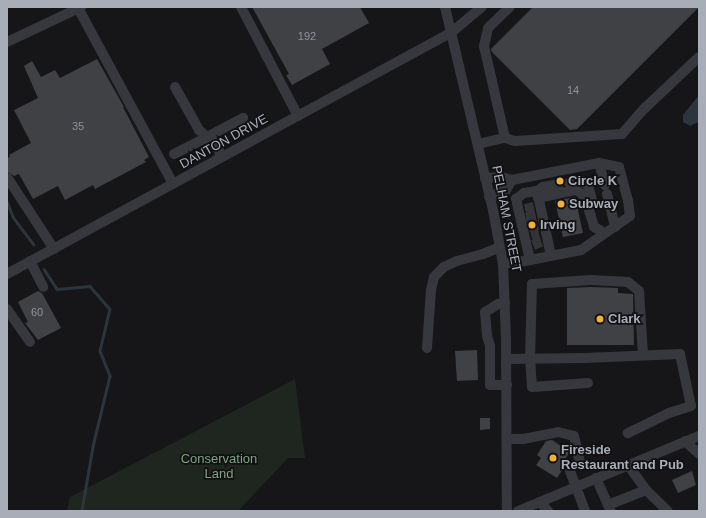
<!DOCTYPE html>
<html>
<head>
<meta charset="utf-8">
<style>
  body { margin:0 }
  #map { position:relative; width:706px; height:518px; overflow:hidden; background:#161618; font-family:Helvetica,sans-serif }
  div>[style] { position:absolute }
  .green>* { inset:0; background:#1e261f }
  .water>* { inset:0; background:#2c353c }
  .stream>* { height:2.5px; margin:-1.25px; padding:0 1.25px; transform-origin:1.25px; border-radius:1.25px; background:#2c353c }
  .building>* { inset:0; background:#404145 }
  .minor-tunnel>* { height:10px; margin-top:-5px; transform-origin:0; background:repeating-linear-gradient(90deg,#333438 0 10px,transparent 0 15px) }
  .minor>* { height:10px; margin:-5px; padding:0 5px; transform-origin:5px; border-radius:5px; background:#37383d }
  .dots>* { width:11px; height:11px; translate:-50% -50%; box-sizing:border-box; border:2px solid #111113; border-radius:50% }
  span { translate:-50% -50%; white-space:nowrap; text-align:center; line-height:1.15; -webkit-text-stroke:3.5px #111113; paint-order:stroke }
  .number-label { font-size:11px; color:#8e929b }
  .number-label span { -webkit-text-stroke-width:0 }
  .street-label { font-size:13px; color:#a8adb8 }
  .poi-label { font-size:13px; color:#a8adb8; font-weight:700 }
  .left { translate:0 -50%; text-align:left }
  .park-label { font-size:13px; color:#7fa381 }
  .frame { position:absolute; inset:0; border:8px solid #a8adb8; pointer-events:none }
</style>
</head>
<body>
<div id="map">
  <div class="green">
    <i style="clip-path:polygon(295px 379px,305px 458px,288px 458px,238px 511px,67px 511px,70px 497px)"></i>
  </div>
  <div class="water">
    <i style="clip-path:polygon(699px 95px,699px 122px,690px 126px,683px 122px,683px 115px)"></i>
  </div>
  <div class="stream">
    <i style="left:7px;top:201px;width:17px;rotate:69deg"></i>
    <i style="left:13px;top:217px;width:34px;rotate:53deg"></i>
    <i style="left:44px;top:269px;width:24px;rotate:57deg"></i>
    <i style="left:57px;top:289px;width:33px;rotate:-5deg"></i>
    <i style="left:90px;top:286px;width:30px;rotate:49deg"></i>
    <i style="left:110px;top:309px;width:43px;rotate:103.4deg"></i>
    <i style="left:100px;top:351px;width:27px;rotate:68deg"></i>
    <i style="left:110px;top:376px;width:73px;rotate:103.5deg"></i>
    <i style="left:93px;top:447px;width:65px;rotate:99.8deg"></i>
  </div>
  <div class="building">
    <i style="clip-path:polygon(252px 7px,360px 7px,369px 23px,322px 49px,330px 64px,292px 85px,286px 75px,289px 74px)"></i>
    <i style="clip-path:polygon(533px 7px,699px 7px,577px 129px,570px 130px,492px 52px,491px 49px)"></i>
    <i style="clip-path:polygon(97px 59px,124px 107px,123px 107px,149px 157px,144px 160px,146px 162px,95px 189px,93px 185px,65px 200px,58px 186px,33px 199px,19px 174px,14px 176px,7px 171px,7px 158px,10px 157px,9px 155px,31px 143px,14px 110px,38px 98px,24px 66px,32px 61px,41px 77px,55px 70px,60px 78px)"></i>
    <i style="clip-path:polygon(575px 197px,583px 233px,563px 237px,555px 201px)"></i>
    <i style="clip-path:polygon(591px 287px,618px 288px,618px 293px,633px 294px,634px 345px,567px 345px,567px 288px)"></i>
    <i style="clip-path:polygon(38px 291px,42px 293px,61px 328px,38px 340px,25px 323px,28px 322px,18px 302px)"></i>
    <i style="clip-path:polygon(477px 350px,478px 380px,457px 381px,455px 351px)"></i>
    <i style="clip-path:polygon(480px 418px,490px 418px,490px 429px,480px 430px)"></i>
    <i style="clip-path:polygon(552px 440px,570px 452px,565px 459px,568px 461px,557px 478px,536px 465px,541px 458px,537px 455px,546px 441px)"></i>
    <i style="clip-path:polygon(692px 471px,696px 485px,678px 493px,672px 480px)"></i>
  </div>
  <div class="minor-tunnel">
    <i style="left:553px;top:185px;width:16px;rotate:-7deg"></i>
    <i style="left:525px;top:209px;width:9px;rotate:-13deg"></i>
    <i style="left:526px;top:218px;width:10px;rotate:-11deg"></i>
    <i style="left:529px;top:227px;width:9px;rotate:-13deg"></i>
    <i style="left:531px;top:235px;width:8px;rotate:-14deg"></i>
    <i style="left:533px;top:245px;width:9px;rotate:-21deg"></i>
  </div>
  <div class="minor">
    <i style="left:241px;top:7px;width:123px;rotate:62.4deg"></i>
    <i style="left:445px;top:7px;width:209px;rotate:76.7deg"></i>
    <i style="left:493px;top:210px;width:55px;rotate:79.5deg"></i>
    <i style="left:503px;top:264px;width:74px;rotate:87.7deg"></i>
    <i style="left:506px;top:338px;width:173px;rotate:89.7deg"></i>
    <i style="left:78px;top:8px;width:200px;rotate:61.6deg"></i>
    <i style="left:7px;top:42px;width:82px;rotate:-25.3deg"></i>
    <i style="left:175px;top:87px;width:49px;rotate:60.8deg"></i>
    <i style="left:199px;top:130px;width:11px;rotate:41deg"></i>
    <i style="left:207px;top:137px;width:41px;rotate:-27.8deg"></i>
    <i style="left:505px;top:138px;width:94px;rotate:-102.9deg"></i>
    <i style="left:484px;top:46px;width:18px;rotate:-77deg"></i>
    <i style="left:488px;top:28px;width:30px;rotate:-44deg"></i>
    <i style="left:478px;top:144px;width:28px;rotate:-13deg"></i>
    <i style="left:505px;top:138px;width:10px;rotate:17deg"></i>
    <i style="left:515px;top:141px;width:107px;rotate:-3.7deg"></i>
    <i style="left:622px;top:134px;width:35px;rotate:-49deg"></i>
    <i style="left:645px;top:108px;width:74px;rotate:-43.4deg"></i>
    <i style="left:174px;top:154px;width:37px;rotate:-27deg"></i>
    <i style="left:207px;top:137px;width:4px;rotate:56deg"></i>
    <i style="left:209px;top:140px;width:7px;rotate:27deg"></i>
    <i style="left:215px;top:143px;width:8px;rotate:60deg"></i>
    <i style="left:219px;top:150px;width:8px;rotate:83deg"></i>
    <i style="left:599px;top:163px;width:23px;rotate:75deg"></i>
    <i style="left:7px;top:177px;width:86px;rotate:56.9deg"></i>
    <i style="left:485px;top:178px;width:17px;rotate:-3deg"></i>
    <i style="left:502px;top:177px;width:10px;rotate:17deg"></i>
    <i style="left:512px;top:180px;width:89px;rotate:-11.1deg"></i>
    <i style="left:599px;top:163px;width:20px;rotate:11deg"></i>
    <i style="left:619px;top:167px;width:34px;rotate:75deg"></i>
    <i style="left:628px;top:200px;width:16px;rotate:83deg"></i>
    <i style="left:630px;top:216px;width:60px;rotate:145.2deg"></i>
    <i style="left:581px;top:250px;width:52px;rotate:168.9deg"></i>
    <i style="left:569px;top:183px;width:13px;rotate:-9deg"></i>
    <i style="left:582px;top:181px;width:7px;rotate:34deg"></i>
    <i style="left:588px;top:185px;width:20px;rotate:75deg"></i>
    <i style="left:537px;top:191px;width:7px;rotate:-34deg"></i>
    <i style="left:543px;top:187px;width:10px;rotate:-11deg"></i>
    <i style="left:607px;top:194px;width:34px;rotate:76deg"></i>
    <i style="left:489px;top:197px;width:18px;rotate:-22deg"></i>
    <i style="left:506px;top:190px;width:12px;rotate:-59deg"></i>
    <i style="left:538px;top:198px;width:40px;rotate:-12deg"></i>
    <i style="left:577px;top:190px;width:11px;rotate:41deg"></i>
    <i style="left:585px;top:197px;width:31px;rotate:73deg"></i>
    <i style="left:594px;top:227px;width:7px;rotate:27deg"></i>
    <i style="left:30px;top:261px;width:29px;rotate:63deg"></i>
    <i style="left:503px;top:264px;width:27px;rotate:-8deg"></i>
    <i style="left:530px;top:260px;width:63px;rotate:-102.9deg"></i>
    <i style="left:516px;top:199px;width:10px;rotate:-37deg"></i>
    <i style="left:524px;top:193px;width:13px;rotate:-9deg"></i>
    <i style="left:537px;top:191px;width:66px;rotate:77.8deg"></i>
    <i style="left:7px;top:274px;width:507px;rotate:-28.54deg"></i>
    <i style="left:452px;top:32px;width:39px;rotate:-40deg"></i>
    <i style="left:505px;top:303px;width:7px;rotate:172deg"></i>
    <i style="left:498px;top:304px;width:15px;rotate:148deg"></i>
    <i style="left:485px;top:312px;width:24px;rotate:85deg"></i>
    <i style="left:487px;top:336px;width:10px;rotate:73deg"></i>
    <i style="left:490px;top:346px;width:39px;rotate:90deg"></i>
    <i style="left:490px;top:385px;width:17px"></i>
    <i style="left:7px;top:309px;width:40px;rotate:55.1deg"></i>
    <i style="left:427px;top:348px;width:58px;rotate:-86.1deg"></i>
    <i style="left:431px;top:290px;width:13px;rotate:-77deg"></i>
    <i style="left:434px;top:277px;width:14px;rotate:-45deg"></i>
    <i style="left:444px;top:267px;width:14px;rotate:-25deg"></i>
    <i style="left:457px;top:261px;width:27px;rotate:-15deg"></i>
    <i style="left:483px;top:254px;width:18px;rotate:-22deg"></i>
    <i style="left:507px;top:359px;width:78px;rotate:-0.7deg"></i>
    <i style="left:585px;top:358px;width:95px;rotate:-2.4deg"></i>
    <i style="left:680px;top:354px;width:53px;rotate:78.1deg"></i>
    <i style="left:691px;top:406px;width:23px;rotate:162deg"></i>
    <i style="left:669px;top:413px;width:46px;rotate:154deg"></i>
    <i style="left:588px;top:383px;width:56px;rotate:175.9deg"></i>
    <i style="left:532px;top:387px;width:28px;rotate:-94deg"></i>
    <i style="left:530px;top:359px;width:75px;rotate:-88.5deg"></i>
    <i style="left:532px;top:284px;width:59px;rotate:-3.9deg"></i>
    <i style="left:591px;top:280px;width:37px;rotate:3deg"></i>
    <i style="left:628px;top:282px;width:14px;rotate:39deg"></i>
    <i style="left:639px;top:291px;width:64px;rotate:86.4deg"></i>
    <i style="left:507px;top:439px;width:16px"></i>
    <i style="left:523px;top:439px;width:36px;rotate:-11deg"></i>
    <i style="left:558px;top:432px;width:16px;rotate:14deg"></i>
    <i style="left:574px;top:436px;width:26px;rotate:77deg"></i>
    <i style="left:685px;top:441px;width:19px;rotate:43deg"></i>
    <i style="left:628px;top:465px;width:31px;rotate:54deg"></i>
    <i style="left:646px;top:490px;width:30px;rotate:44deg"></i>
    <i style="left:570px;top:471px;width:43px;rotate:69.4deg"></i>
    <i style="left:596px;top:478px;width:36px;rotate:66deg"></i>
    <i style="left:540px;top:502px;width:12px;rotate:48deg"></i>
    <i style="left:608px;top:505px;width:41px;rotate:-21.5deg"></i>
    <i style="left:518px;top:511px;width:196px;rotate:-22.5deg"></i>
  </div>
  <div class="dots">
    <i style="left:560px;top:181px;background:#f2b134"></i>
    <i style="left:561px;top:204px;background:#f2b134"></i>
    <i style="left:532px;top:225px;background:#f2b134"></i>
    <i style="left:600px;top:319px;background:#f2b134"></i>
    <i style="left:553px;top:458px;background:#f2b134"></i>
  </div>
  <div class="number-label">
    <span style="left:307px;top:36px">192</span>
    <span style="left:573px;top:90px">14</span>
    <span style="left:78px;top:126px">35</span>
    <span style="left:37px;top:312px">60</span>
  </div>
  <div class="street-label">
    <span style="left:224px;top:142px;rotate:-29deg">DANTON DRIVE</span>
    <span style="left:506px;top:219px;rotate:79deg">PELHAM STREET</span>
  </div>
  <div class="poi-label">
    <span class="left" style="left:568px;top:181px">Circle K</span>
    <span class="left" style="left:569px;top:204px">Subway</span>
    <span class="left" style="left:540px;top:225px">Irving</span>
    <span class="left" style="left:608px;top:319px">Clark</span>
    <span class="left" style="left:561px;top:458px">Fireside<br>Restaurant and Pub</span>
  </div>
  <div class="park-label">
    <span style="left:219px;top:467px">Conservation<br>Land</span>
  </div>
  <div class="frame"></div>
</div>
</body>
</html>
